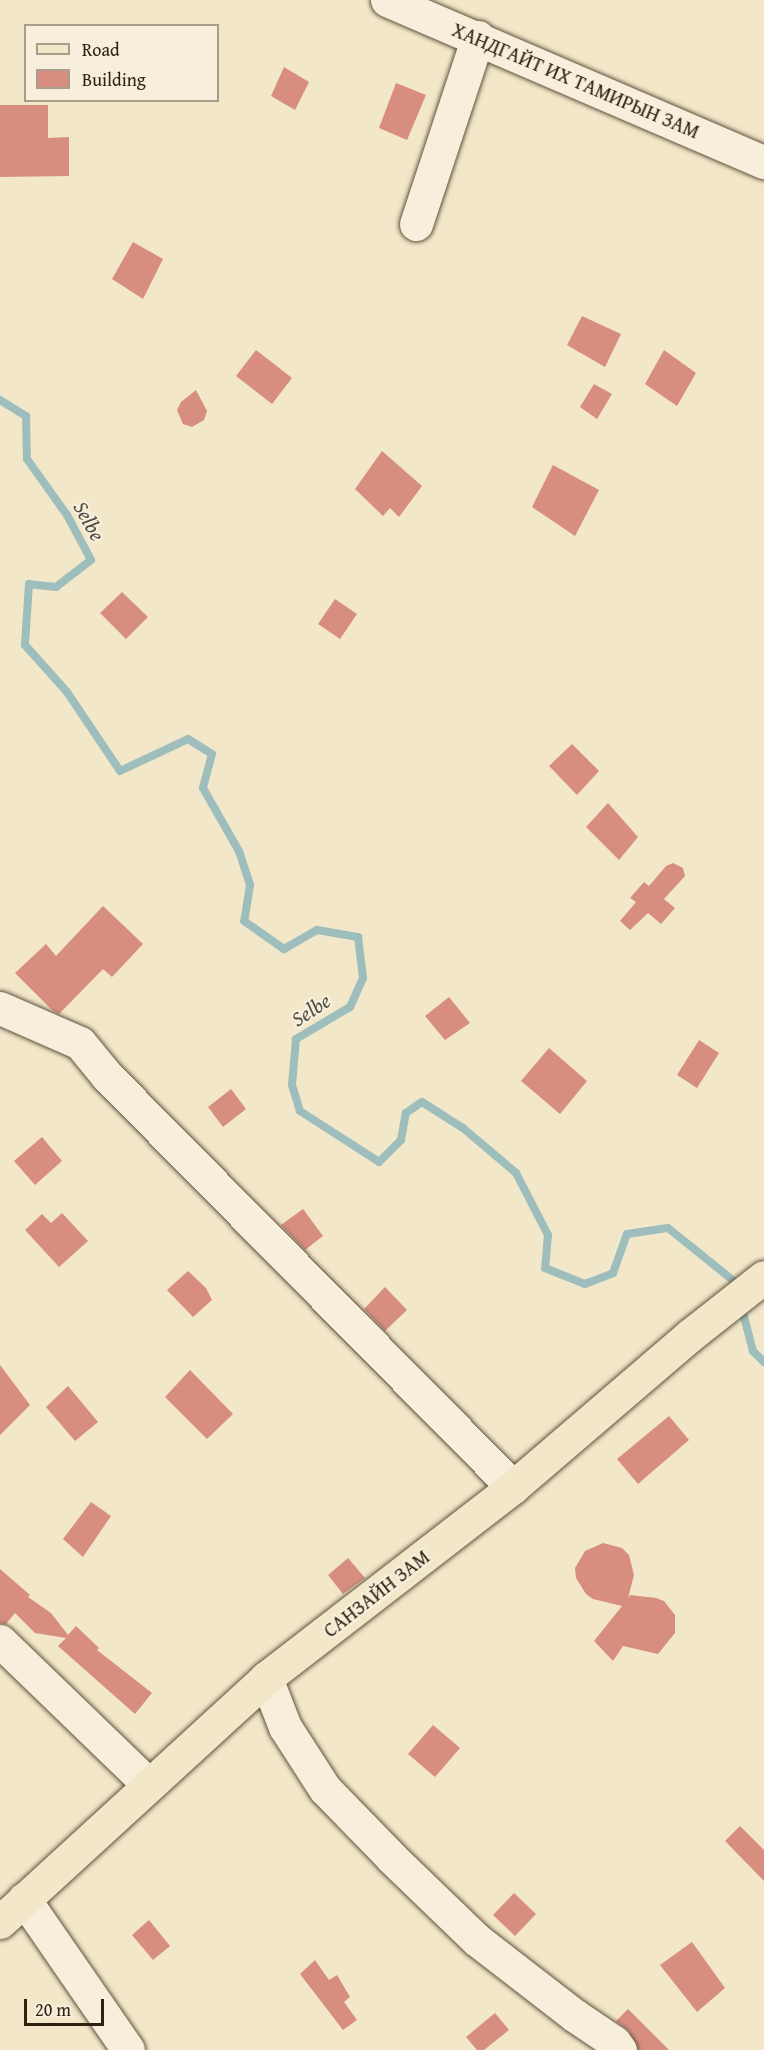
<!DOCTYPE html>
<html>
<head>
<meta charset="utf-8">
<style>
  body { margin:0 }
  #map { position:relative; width:764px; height:2050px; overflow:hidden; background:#f2e7c8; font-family:"Gentium Book Plus",serif }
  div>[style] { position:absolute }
  .stream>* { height:8px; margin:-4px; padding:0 4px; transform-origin:4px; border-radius:4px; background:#9dbebd }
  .building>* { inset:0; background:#d88e7f }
  .roads { filter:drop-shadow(0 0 2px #61523e) drop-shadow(0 0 2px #61523e) }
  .minor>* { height:33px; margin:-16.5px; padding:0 16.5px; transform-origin:16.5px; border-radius:16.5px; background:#f7efdb }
  .major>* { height:33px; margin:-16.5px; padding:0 16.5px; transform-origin:16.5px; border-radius:16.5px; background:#f2e7c8 }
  span { translate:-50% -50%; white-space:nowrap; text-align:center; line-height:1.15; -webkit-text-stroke:4.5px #f7efdb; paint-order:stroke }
  .street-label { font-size:20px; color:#312010 }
  .water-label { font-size:21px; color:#514f44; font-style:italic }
  .legend { position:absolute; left:24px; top:24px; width:195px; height:78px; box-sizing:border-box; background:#f7efdb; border:2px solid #a89c8a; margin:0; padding:8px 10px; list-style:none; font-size:18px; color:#312010 }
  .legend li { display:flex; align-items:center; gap:12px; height:30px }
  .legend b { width:30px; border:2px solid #a89c8a }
  .scale { position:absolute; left:24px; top:1999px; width:80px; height:27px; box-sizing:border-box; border:3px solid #312010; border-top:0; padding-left:8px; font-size:18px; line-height:21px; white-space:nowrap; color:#312010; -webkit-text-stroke:4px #f7efdb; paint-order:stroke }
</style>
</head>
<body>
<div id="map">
  <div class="stream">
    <i style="left:0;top:400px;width:31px;rotate:32deg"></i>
    <i style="left:26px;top:416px;width:43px;rotate:88.7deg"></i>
    <i style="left:27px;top:459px;width:69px;rotate:54.5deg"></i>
    <i style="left:67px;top:515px;width:51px;rotate:61.9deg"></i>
    <i style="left:91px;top:560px;width:44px;rotate:142.4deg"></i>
    <i style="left:56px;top:587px;width:27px;rotate:-174deg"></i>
    <i style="left:29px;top:584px;width:61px;rotate:93.8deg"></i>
    <i style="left:25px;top:645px;width:63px;rotate:48.2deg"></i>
    <i style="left:67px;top:692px;width:95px;rotate:56.1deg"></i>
    <i style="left:120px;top:771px;width:75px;rotate:-25.2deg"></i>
    <i style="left:188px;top:739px;width:28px;rotate:32deg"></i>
    <i style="left:212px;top:754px;width:35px;rotate:105deg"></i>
    <i style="left:203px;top:788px;width:73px;rotate:60.3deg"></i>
    <i style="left:239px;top:851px;width:36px;rotate:72deg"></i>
    <i style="left:250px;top:885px;width:36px;rotate:99deg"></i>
    <i style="left:244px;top:921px;width:49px;rotate:35deg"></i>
    <i style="left:284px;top:949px;width:38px;rotate:-30deg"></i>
    <i style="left:317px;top:930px;width:42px;rotate:9.7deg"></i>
    <i style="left:358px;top:937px;width:41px;rotate:83deg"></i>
    <i style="left:363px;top:978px;width:32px;rotate:114deg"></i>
    <i style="left:350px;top:1007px;width:63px;rotate:149.3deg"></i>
    <i style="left:296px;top:1039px;width:46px;rotate:95deg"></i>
    <i style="left:292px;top:1085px;width:27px;rotate:73deg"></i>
    <i style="left:300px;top:1111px;width:94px;rotate:32.8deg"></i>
    <i style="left:379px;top:1162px;width:31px;rotate:-45deg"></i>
    <i style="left:401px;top:1140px;width:27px;rotate:-80deg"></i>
    <i style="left:406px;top:1113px;width:19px;rotate:-35deg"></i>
    <i style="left:422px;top:1102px;width:49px;rotate:32.4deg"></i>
    <i style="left:463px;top:1128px;width:70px;rotate:40.3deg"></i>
    <i style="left:516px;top:1173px;width:70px;rotate:62.7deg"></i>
    <i style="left:548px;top:1235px;width:33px;rotate:95deg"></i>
    <i style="left:545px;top:1268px;width:43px;rotate:21.8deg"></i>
    <i style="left:585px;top:1284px;width:30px;rotate:-21deg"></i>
    <i style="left:613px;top:1273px;width:41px;rotate:-70.3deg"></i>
    <i style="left:627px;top:1234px;width:41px;rotate:-8.3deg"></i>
    <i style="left:668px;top:1228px;width:85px;rotate:38.8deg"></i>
    <i style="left:734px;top:1281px;width:9px;rotate:77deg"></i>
    <i style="left:741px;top:1305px;width:48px;rotate:75.4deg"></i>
    <i style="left:753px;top:1351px;width:16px;rotate:45deg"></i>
  </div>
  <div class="building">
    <i style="clip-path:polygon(284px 67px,309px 82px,295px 110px,271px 96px)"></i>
    <i style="clip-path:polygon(396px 83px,426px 95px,407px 140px,379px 128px)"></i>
    <i style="clip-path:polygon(0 105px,48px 105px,48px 138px,69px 137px,69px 176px,0 177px)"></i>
    <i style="clip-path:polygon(133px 242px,163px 259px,143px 299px,112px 279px)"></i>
    <i style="clip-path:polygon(582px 316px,621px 334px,605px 367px,567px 345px)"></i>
    <i style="clip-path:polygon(256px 350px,292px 378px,272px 404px,236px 376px)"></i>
    <i style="clip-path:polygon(664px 350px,696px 373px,677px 406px,645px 384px)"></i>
    <i style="clip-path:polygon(594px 384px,612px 394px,597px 419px,580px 407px)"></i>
    <i style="clip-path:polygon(196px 390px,207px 411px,204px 420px,192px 427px,183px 424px,177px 410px,181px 402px)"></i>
    <i style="clip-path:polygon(382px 451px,422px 486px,399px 517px,390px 508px,383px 516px,355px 489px)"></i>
    <i style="clip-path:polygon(553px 465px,599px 490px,575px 536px,532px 507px)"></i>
    <i style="clip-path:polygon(122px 592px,148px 617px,126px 639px,100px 613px)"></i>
    <i style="clip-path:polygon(335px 599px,357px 614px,340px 639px,318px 624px)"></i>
    <i style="clip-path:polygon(572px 744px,599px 771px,577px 795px,549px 766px)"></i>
    <i style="clip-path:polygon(608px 803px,638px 837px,619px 860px,586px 827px)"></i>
    <i style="clip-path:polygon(673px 863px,683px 868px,685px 876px,664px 899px,675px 908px,661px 924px,648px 913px,630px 930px,620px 921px,636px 902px,630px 898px,644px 882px,649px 886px,666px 866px)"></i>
    <i style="clip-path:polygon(103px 906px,143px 944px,112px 977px,103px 969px,59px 1014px,52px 1010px,15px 973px,46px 944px,56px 956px)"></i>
    <i style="clip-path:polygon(449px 997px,470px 1023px,445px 1040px,425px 1016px)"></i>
    <i style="clip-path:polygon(699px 1040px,719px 1053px,697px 1088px,677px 1075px)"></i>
    <i style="clip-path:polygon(549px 1048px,587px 1081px,560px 1114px,521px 1081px)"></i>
    <i style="clip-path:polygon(231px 1089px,246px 1109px,223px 1127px,208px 1107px)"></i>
    <i style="clip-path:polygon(42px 1137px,62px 1161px,35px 1185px,14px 1161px)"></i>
    <i style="clip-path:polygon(303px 1209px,323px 1236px,305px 1250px,281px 1225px)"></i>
    <i style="clip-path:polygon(62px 1213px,88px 1241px,59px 1267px,25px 1230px,42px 1214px,51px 1223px)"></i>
    <i style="clip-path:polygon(188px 1271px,206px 1288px,212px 1300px,193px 1317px,167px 1290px)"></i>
    <i style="clip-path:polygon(385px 1287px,407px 1310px,385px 1331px,364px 1309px)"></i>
    <i style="clip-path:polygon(0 1365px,30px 1405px,0 1435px)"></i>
    <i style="clip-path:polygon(190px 1370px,233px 1414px,207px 1439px,165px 1397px)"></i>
    <i style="clip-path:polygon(68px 1386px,98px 1422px,75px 1441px,46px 1407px)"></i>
    <i style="clip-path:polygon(669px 1416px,689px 1440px,638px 1484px,617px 1459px)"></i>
    <i style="clip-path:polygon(91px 1502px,111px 1516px,83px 1557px,63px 1539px)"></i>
    <i style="clip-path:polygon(603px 1543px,622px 1548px,629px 1555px,634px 1575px,628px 1598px,630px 1595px,656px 1598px,664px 1601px,675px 1615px,675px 1633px,658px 1654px,623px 1646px,613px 1661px,594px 1641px,622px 1606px,593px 1599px,586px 1594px,576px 1578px,575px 1568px,585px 1551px)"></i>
    <i style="clip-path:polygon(348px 1558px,365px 1578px,343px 1594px,328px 1575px)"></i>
    <i style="clip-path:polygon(0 1569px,30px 1595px,28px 1597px,51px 1613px,68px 1635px,76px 1626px,99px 1648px,97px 1650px,152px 1693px,135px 1714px,58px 1646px,66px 1638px,35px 1633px,15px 1613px,6px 1624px,0 1623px)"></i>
    <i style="clip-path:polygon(433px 1725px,460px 1748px,435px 1777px,408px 1754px)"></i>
    <i style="clip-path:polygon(740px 1826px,764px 1850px,764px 1881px,725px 1841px)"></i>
    <i style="clip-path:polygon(514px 1893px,536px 1914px,515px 1936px,493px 1915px)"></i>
    <i style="clip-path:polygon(149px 1920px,170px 1946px,153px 1960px,132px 1935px)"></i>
    <i style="clip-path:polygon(692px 1942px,725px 1988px,697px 2012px,660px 1965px)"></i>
    <i style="clip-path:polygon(315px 1960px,329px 1980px,337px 1975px,350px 1997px,344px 2002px,357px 2020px,343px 2030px,300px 1974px)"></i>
    <i style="clip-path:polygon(628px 2009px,669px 2050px,638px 2050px,629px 2031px,616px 2021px)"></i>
    <i style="clip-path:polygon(495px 2013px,509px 2030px,484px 2050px,477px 2050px,466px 2037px)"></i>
  </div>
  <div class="roads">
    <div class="minor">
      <i style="left:387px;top:0;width:410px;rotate:23.3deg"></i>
      <i style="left:416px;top:224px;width:197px;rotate:-71.7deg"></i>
      <i style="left:0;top:1008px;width:87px;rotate:23.6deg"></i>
      <i style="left:80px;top:1043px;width:43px;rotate:50.7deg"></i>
      <i style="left:107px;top:1076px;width:578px;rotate:45.35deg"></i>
      <i style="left:0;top:1641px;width:206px;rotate:44deg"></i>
      <i style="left:266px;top:1678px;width:53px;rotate:68.8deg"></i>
      <i style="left:285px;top:1727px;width:74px;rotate:57.2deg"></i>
      <i style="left:325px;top:1789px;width:96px;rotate:45.8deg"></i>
      <i style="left:392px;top:1858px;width:118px;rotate:44deg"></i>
      <i style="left:477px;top:1940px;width:123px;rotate:37.7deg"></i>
      <i style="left:574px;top:2015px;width:48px;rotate:34deg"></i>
      <i style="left:614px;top:2042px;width:10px;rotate:53deg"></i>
      <i style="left:24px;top:1899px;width:183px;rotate:55.4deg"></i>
    </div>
    <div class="major">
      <i style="left:0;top:1922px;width:361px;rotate:-42.5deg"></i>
      <i style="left:266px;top:1678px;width:312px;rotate:-37.7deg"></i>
      <i style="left:513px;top:1487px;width:232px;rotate:-40.6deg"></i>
      <i style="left:689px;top:1336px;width:95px;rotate:-38.2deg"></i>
    </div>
  </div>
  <div class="street-label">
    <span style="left:576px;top:80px;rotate:23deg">ХАНДГАЙТ ИХ ТАМИРЫН ЗАМ</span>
    <span style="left:376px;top:1593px;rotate:-38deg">САНЗАЙН ЗАМ</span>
  </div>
  <div class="water-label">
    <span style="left:89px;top:521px;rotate:61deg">Selbe</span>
    <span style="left:311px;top:1010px;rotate:-33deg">Selbe</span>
  </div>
  <ul class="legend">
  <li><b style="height:8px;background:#f2e7c8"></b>Road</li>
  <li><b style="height:16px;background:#d88e7f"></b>Building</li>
  </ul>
  <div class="scale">20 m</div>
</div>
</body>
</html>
